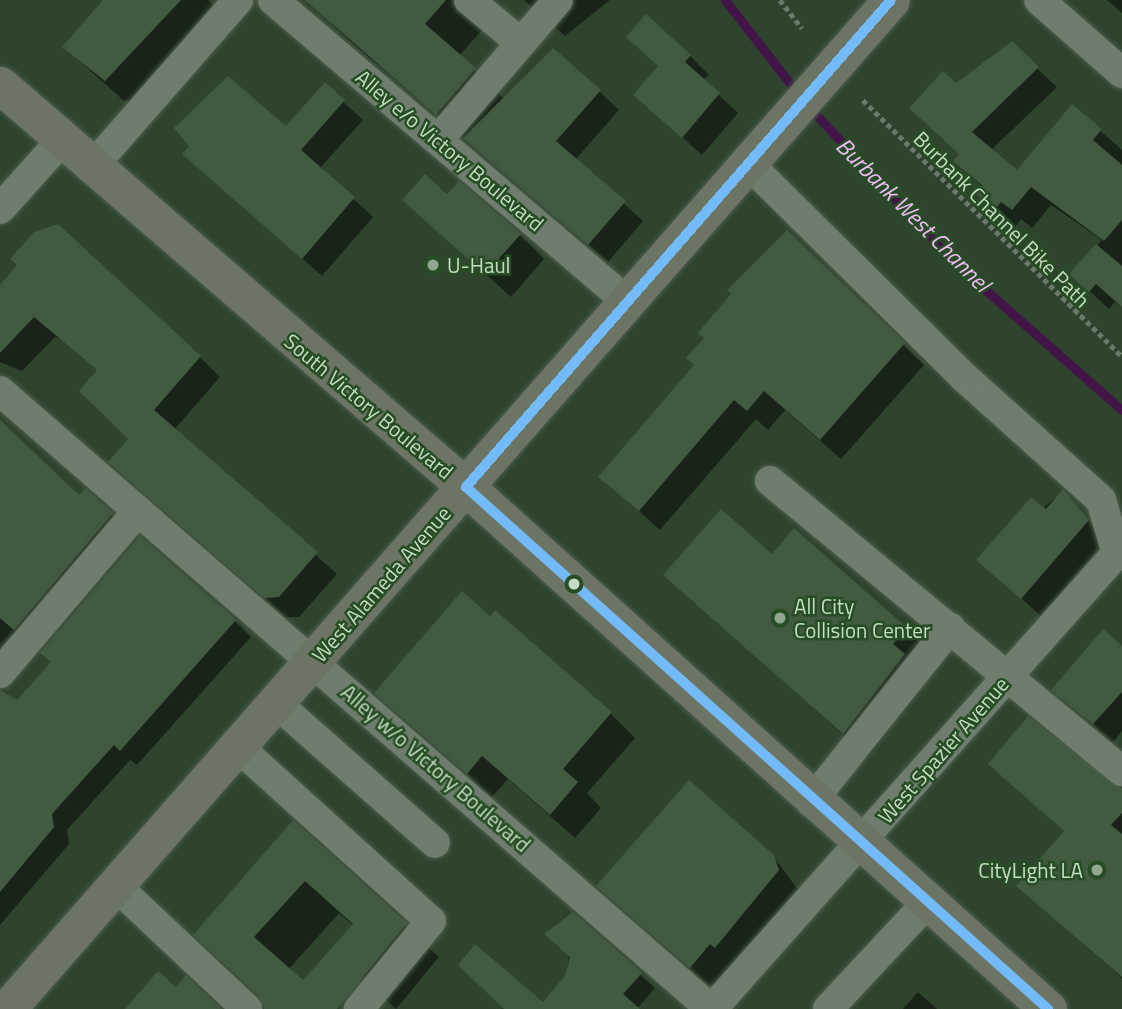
<!DOCTYPE html>
<html>
<head>
<meta charset="utf-8">
<style>
  body { margin:0 }
  #map { position:relative; width:1122px; height:1009px; overflow:hidden; background:#2e442d; font-family:"Titillium Web",sans-serif }
  div>[style] { position:absolute }
  .shadow>* { inset:0; background:#0007 }
  .stream>* { height:9px; margin:-4.5px; padding:0 4.5px; transform-origin:4.5px; border-radius:4.5px; background:#421447 }
  .building>* { inset:0; background:#415a40 }
  .path>* { height:4.5px; margin-top:-2.25px; transform-origin:0; background:repeating-linear-gradient(90deg,#6a7969 0 5px,transparent 0 8.5px) }
  .roads { filter:drop-shadow(0 0 2px #4c5f4c) drop-shadow(0 0 2px #4c5f4c) }
  .minor>* { height:30px; margin:-15px; padding:0 15px; transform-origin:15px; border-radius:15px; background:#6e7d6d }
  .major>* { height:37px; margin:-18.5px; padding:0 18.5px; transform-origin:18.5px; border-radius:18.5px; background:#6c7563 }
  .bus-1>* { height:10px; margin:-5px; padding:0 5px; transform-origin:5px; border-radius:5px; background:#73baf8 }
  .dots>* { width:19px; height:19px; translate:-50% -50%; box-sizing:border-box; border:4px solid #264d24; border-radius:50% }
  span { translate:-50% -50%; white-space:nowrap; text-align:center; line-height:1.15; -webkit-text-stroke:5px #264d24; paint-order:stroke }
  .street-label { font-size:21px; color:#c6dcc5 }
  .poi-label { font-size:21px; color:#c6dcc5 }
  .left { translate:0 -50%; text-align:left }
  .right { translate:-100% -50%; text-align:right }
  .water-label { font-size:23px; color:#f4bcfa; font-style:italic }
</style>
</head>
<body>
<div id="map">
  <div class="shadow">
    <i style="clip-path:polygon(105px 0,208px 0,216px 8px,137px 99px,124px 101px,64px 47px)"></i>
    <i style="clip-path:polygon(323px 0,496px 0,476px 22px,483px 29px,459px 56px,504px 99px,553px 50px,600px 92px,619px 110px,575px 160px,643px 221px,608px 262px,350px 41px,316px 8px)"></i>
    <i style="clip-path:polygon(524px 0,610px 0,565px 36px)"></i>
    <i style="clip-path:polygon(1107px 0,1122px 0,1122px 13px)"></i>
    <i style="clip-path:polygon(1011px 44px,1057px 87px,991px 150px,1017px 173px,1072px 106px,1122px 150px,1122px 307px,1115px 302px,1109px 309px,1071px 274px,1102px 240px,1051px 205px,1032px 228px,1021px 219px,1015px 227px,978px 193px,983px 187px,955px 161px,960px 154px,956px 85px)"></i>
    <i style="clip-path:polygon(690px 56px,709px 75px,703px 80px,738px 113px,702px 155px,636px 95px)"></i>
    <i style="clip-path:polygon(325px 85px,363px 120px,320px 168px,373px 217px,322px 276px,184px 154px,286px 129px)"></i>
    <i style="clip-path:polygon(447px 196px,520px 235px,544px 259px,511px 297px,404px 200px)"></i>
    <i style="clip-path:polygon(787px 232px,924px 365px,841px 459px,785px 410px,768px 430px,756px 419px,660px 530px,600px 476px,696px 366px,706px 338px)"></i>
    <i style="clip-path:polygon(0 294px,200px 357px,220px 377px,174px 430px,337px 574px,299px 617px,286px 617px,110px 462px,130px 439px,98px 371px,62px 340px,55px 337px,22px 371px,0 362px)"></i>
    <i style="clip-path:polygon(0 428px,79px 497px,85px 491px,125px 527px,0 659px)"></i>
    <i style="clip-path:polygon(1063px 492px,1106px 540px,1041px 616px,979px 560px)"></i>
    <i style="clip-path:polygon(772px 556px,906px 629px,930px 653px,917px 668px,928px 680px,868px 757px,665px 575px)"></i>
    <i style="clip-path:polygon(235px 621px,251px 637px,137px 765px,130px 760px,67px 830px,69px 844px,0 925px,0 700px,6px 693px,17px 703px)"></i>
    <i style="clip-path:polygon(1122px 648px,1122px 731px,1113px 742px,1054px 690px)"></i>
    <i style="clip-path:polygon(377px 693px,611px 714px,635px 738px,587px 793px,601px 808px,575px 838px,508px 779px,492px 797px)"></i>
    <i style="clip-path:polygon(990px 763px,1122px 792px,1122px 978px,1019px 886px,1065px 832px)"></i>
    <i style="clip-path:polygon(293px 823px,439px 957px,396px 1009px,333px 950px,354px 926px,339px 913px,288px 970px,329px 1009px,262px 1009px,261px 998px,229px 968px)"></i>
    <i style="clip-path:polygon(773px 856px,802px 895px,715px 991px,599px 886px)"></i>
    <i style="clip-path:polygon(573px 915px,655px 988px,637px 1009px,500px 1009px,543px 1004px,567px 977px)"></i>
    <i style="clip-path:polygon(918px 992px,937px 1009px,903px 1009px)"></i>
  </div>
  <div class="stream">
    <i style="left:725px;top:0;width:120px;rotate:52.1deg"></i>
    <i style="left:808px;top:106px;width:215px;rotate:46.9deg"></i>
    <i style="left:955px;top:263px;width:222px;rotate:41.4deg"></i>
  </div>
  <div class="building">
    <i style="clip-path:polygon(103px 0,181px 0,105px 81px,62px 47px)"></i>
    <i style="clip-path:polygon(305px 0,446px 0,425px 24px,476px 68px,436px 115px)"></i>
    <i style="clip-path:polygon(646px 14px,691px 55px,685px 62px,720px 93px,682px 138px,633px 95px,658px 66px,626px 37px)"></i>
    <i style="clip-path:polygon(1012px 41px,1039px 67px,972px 132px,1017px 170px,1072px 104px,1102px 129px,1093px 140px,1122px 165px,1122px 220px,1104px 241px,1031px 187px,1012px 210px,1001px 202px,995px 210px,975px 193px,982px 185px,953px 161px,959px 154px,909px 108px,943px 71px,956px 83px)"></i>
    <i style="clip-path:polygon(553px 48px,601px 90px,556px 141px,626px 201px,588px 245px,463px 138px)"></i>
    <i style="clip-path:polygon(228px 76px,286px 126px,325px 82px,345px 100px,301px 150px,355px 197px,302px 259px,182px 154px,189px 146px,174px 128px)"></i>
    <i style="clip-path:polygon(425px 174px,447px 194px,459px 181px,521px 234px,485px 274px,402px 200px)"></i>
    <i style="clip-path:polygon(58px 224px,201px 356px,154px 410px,318px 552px,279px 597px,264px 598px,108px 462px,128px 439px,79px 391px,97px 370px,34px 317px,0 353px,0 285px,17px 265px,10px 259px,34px 232px)"></i>
    <i style="clip-path:polygon(787px 230px,905px 343px,820px 440px,764px 391px,747px 411px,734px 400px,639px 511px,598px 477px,694px 365px,686px 358px,704px 338px,698px 333px,731px 294px,727px 290px)"></i>
    <i style="clip-path:polygon(1096px 244px,1122px 266px,1122px 307px,1096px 284px,1089px 292px,1069px 274px)"></i>
    <i style="clip-path:polygon(0 420px,79px 495px,85px 488px,113px 513px,14px 630px,0 618px)"></i>
    <i style="clip-path:polygon(1063px 489px,1089px 520px,1021px 599px,976px 560px,1031px 497px,1046px 509px)"></i>
    <i style="clip-path:polygon(721px 509px,772px 554px,794px 528px,907px 628px,893px 644px,905px 654px,843px 734px,663px 575px)"></i>
    <i style="clip-path:polygon(140px 536px,236px 620px,120px 751px,114px 745px,52px 814px,54px 827px,0 892px,0 690px,17px 700px,51px 662px,40px 653px)"></i>
    <i style="clip-path:polygon(462px 591px,490px 616px,495px 610px,612px 712px,563px 769px,578px 782px,550px 815px,482px 756px,467px 774px,374px 693px)"></i>
    <i style="clip-path:polygon(1103px 629px,1122px 646px,1122px 692px,1093px 724px,1051px 690px)"></i>
    <i style="clip-path:polygon(1028px 716px,1122px 789px,1122px 813px,1111px 825px,1122px 834px,1122px 977px,1016px 886px,1064px 831px,988px 764px)"></i>
    <i style="clip-path:polygon(689px 780px,774px 855px,779px 870px,715px 948px,710px 944px,690px 968px,596px 886px)"></i>
    <i style="clip-path:polygon(evenodd,293px 820px,407px 923px,337px 1009px,264px 1009px,259px 996px,193px 935px,293px 820px,305px 881px,353px 924px,303px 980px,254px 937px,305px 881px)"></i>
    <i style="clip-path:polygon(573px 912px,642px 973px,623px 994px,640px 1009px,504px 1009px,458px 965px,475px 944px,543px 1002px,565px 976px,570px 957px,544px 934px)"></i>
    <i style="clip-path:polygon(158px 971px,176px 987px,186px 975px,221px 1009px,125px 1009px)"></i>
  </div>
  <div class="path">
    <i style="left:780px;top:0;width:36px;rotate:52deg"></i>
    <i style="left:863px;top:100px;width:364px;rotate:44.7deg"></i>
  </div>
  <div class="roads">
    <div class="minor">
      <i style="left:273px;top:0;width:465px;rotate:40.4deg"></i>
      <i style="left:469px;top:0;width:67px;rotate:39.6deg"></i>
      <i style="left:1039px;top:0;width:111px;rotate:41.3deg"></i>
      <i style="left:438px;top:140px;width:184px;rotate:-49.4deg"></i>
      <i style="left:92px;top:167px;width:222px;rotate:-48.8deg"></i>
      <i style="left:0;top:209px;width:93px;rotate:-48.1deg"></i>
      <i style="left:0;top:391px;width:942px;rotate:41deg"></i>
      <i style="left:770px;top:481px;width:456px;rotate:39.5deg"></i>
      <i style="left:0;top:673px;width:213px;rotate:-49.6deg"></i>
      <i style="left:275px;top:702px;width:213px;rotate:41.4deg"></i>
      <i style="left:237px;top:746px;width:261px;rotate:42.1deg"></i>
      <i style="left:431px;top:921px;width:114px;rotate:129.3deg"></i>
      <i style="left:811px;top:802px;width:223px;rotate:-51.4deg"></i>
      <i style="left:116px;top:886px;width:180px;rotate:43.2deg"></i>
      <i style="left:712px;top:1009px;width:610px;rotate:-48.39deg"></i>
      <i style="left:1117px;top:553px;width:55px;rotate:-106.8deg"></i>
      <i style="left:1101px;top:500px;width:183px;rotate:-138.1deg"></i>
      <i style="left:965px;top:378px;width:305px;rotate:-135.3deg"></i>
      <i style="left:828px;top:1009px;width:144px;rotate:-47deg"></i>
    </div>
    <div class="major">
      <i style="left:0;top:85px;width:615px;rotate:40.78deg"></i>
      <i style="left:466px;top:487px;width:782px;rotate:41.89deg"></i>
      <i style="left:7px;top:1009px;width:1341px;rotate:-48.78deg"></i>
    </div>
  </div>
  <div class="bus-1">
    <i style="left:466px;top:487px;width:782px;rotate:41.89deg"></i>
    <i style="left:466px;top:487px;width:646px;rotate:-48.89deg"></i>
  </div>
  <div class="dots">
    <i style="left:433px;top:265px;background:#91a790"></i>
    <i style="left:574px;top:584px;background:#c6dcc5"></i>
    <i style="left:780px;top:618px;background:#91a790"></i>
    <i style="left:1097px;top:870px;background:#91a790"></i>
  </div>
  <div class="street-label">
    <span style="left:450px;top:150px;rotate:40deg">Alley e/o Victory Boulevard</span>
    <span style="left:1002px;top:219px;rotate:45deg">Burbank Channel Bike Path</span>
    <span style="left:369px;top:406px;rotate:40deg">South Victory Boulevard</span>
    <span style="left:381px;top:584px;rotate:-49deg">West Alameda Avenue</span>
    <span style="left:943px;top:750px;rotate:-49deg">West Spazier Avenue</span>
    <span style="left:436px;top:768px;rotate:41deg">Alley w/o Victory Boulevard</span>
  </div>
  <div class="poi-label">
    <span class="left" style="left:447px;top:265px">U-Haul</span>
    <span class="left" style="left:794px;top:618px">All City<br>Collision Center</span>
    <span class="right" style="left:1083px;top:870px">CityLight LA</span>
  </div>
  <div class="water-label">
    <span style="left:913px;top:215px;rotate:45deg">Burbank West Channel</span>
  </div>
</div>
</body>
</html>
